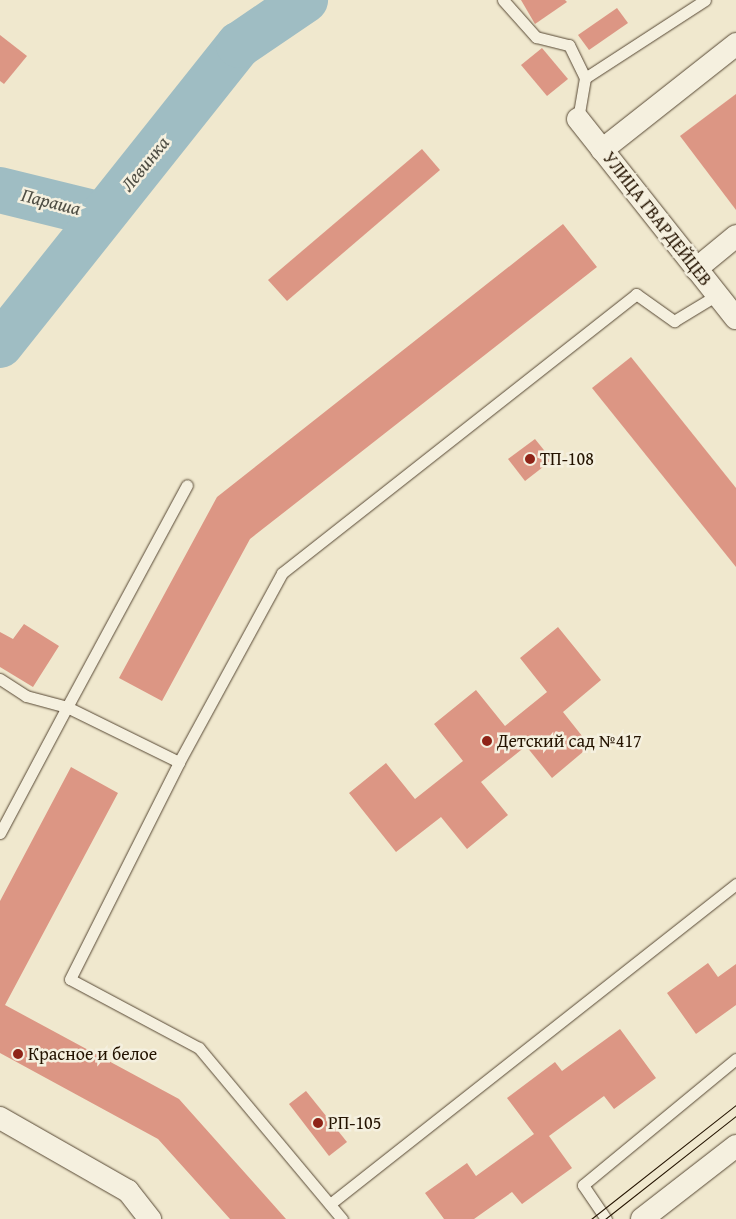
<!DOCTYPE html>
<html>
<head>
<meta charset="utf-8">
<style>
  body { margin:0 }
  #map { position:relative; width:736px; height:1219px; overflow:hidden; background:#f0e8ce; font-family:"Gentium Book Plus",serif }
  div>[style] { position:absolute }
  .river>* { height:46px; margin:-23px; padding:0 23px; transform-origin:23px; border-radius:23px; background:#9fbdc3 }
  .building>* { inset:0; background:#dc9684 }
  .roads { filter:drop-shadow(0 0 1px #574834) drop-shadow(0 0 1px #574834) }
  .service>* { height:11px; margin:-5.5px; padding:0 5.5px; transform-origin:5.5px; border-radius:5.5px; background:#f5f0df }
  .minor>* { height:22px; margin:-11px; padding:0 11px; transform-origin:11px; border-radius:11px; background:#f5f0df }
  .tram>* { height:1px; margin:-0.5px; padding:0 0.5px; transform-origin:0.5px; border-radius:0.5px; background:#241300 }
  .dots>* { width:14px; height:14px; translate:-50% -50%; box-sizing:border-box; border:2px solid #f5f0df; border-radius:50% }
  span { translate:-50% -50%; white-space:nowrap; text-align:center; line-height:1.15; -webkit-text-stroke:5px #f5f0df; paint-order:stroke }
  .street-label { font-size:18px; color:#241300 }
  .poi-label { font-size:18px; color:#241300 }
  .left { translate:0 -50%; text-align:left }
  .water-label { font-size:19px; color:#4f4e44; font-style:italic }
</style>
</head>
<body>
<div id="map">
  <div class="river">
    <i style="left:0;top:190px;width:105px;rotate:13.8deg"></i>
    <i style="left:0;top:345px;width:384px;rotate:-51.5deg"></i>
    <i style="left:239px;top:45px;width:80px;rotate:-34.3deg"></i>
  </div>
  <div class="building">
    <i style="clip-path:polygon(521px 0,565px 0,567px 2px,535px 24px)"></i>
    <i style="clip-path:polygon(617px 8px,628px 23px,589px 50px,578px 35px)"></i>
    <i style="clip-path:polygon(0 35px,27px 56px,4px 84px,0 81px)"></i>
    <i style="clip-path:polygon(542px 48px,568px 79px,547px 96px,521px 65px)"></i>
    <i style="clip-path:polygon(736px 94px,736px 210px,680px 136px)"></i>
    <i style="clip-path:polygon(422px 149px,440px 170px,287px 301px,268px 280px)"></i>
    <i style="clip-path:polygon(563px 224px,597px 267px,250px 539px,162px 701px,119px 678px,217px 497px)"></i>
    <i style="clip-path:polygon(631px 357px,736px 488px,736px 567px,592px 388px)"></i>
    <i style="clip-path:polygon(535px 439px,552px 460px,525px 481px,508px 459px)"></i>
    <i style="clip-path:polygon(24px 624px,59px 646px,33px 687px,0 667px,0 632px,13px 639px)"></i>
    <i style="clip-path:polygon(558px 627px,601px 680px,563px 712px,590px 746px,552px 778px,526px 746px,481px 782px,508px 815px,467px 849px,441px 817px,396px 852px,349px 793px,386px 763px,415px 799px,463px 761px,434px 724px,476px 690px,505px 726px,547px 692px,520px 658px)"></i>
    <i style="clip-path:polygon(71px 767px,118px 793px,5px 1005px,179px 1099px,286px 1219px,230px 1219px,158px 1139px,0 1053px,0 901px)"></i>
    <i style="clip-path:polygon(708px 963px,718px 977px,736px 964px,736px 1005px,696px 1034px,667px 993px)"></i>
    <i style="clip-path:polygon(620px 1029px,656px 1078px,614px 1109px,604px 1096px,549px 1136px,572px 1168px,522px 1204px,512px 1192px,474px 1219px,444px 1219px,425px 1193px,467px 1163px,476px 1176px,534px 1134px,507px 1098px,555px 1062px,562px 1071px)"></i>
    <i style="clip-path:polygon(306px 1091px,347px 1142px,329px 1156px,289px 1104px)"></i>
  </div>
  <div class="roads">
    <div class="service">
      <i style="left:503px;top:0;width:50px;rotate:48.3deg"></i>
      <i style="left:536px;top:37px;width:34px;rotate:14deg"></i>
      <i style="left:569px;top:45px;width:37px;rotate:64deg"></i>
      <i style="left:585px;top:78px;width:42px;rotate:99.7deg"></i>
      <i style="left:585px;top:78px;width:143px;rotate:-33deg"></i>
      <i style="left:0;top:679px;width:31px;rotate:33deg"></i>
      <i style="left:26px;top:696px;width:42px;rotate:15deg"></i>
      <i style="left:67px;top:707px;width:252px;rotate:-61.6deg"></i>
      <i style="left:0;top:833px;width:143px;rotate:-62deg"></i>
      <i style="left:67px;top:707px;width:125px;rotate:26.2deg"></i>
      <i style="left:330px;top:1204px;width:517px;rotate:-38.24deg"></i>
      <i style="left:342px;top:1219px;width:223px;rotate:-129.9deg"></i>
      <i style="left:199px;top:1048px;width:146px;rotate:-151.9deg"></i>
      <i style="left:70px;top:979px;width:243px;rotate:-63.3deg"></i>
      <i style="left:179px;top:762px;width:215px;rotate:-61.4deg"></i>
      <i style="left:282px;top:573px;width:451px;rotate:-38.2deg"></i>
      <i style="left:636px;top:294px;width:47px;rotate:35.4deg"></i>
      <i style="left:674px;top:321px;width:50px;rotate:-31.2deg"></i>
      <i style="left:606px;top:1219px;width:41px;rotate:-124.1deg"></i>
      <i style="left:583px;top:1185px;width:198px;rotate:-39.5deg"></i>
    </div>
    <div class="minor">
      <i style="left:578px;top:119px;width:254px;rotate:51.6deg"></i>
      <i style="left:602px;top:150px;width:171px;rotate:-38.3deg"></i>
      <i style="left:696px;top:269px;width:52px;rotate:-39.5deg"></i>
      <i style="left:0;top:1118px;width:147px;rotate:29.7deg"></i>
      <i style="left:128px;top:1191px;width:36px;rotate:52deg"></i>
      <i style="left:642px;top:1219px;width:119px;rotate:-37.8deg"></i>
    </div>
  </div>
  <div class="tram">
    <i style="left:591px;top:1219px;width:184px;rotate:-38.2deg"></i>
    <i style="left:605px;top:1219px;width:167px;rotate:-38.2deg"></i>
  </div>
  <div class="dots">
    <i style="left:530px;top:459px;background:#8f2418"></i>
    <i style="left:487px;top:741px;background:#8f2418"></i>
    <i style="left:18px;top:1054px;background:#8f2418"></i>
    <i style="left:318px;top:1123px;background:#8f2418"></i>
  </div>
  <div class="street-label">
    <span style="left:657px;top:219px;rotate:52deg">УЛИЦА ГВАРДЕЙЦЕВ</span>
  </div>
  <div class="poi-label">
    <span class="left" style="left:540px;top:459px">ТП-108</span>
    <span class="left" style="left:497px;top:741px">Детский сад №417</span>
    <span class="left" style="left:28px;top:1054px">Красное и белое</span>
    <span class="left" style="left:328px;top:1123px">РП-105</span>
  </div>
  <div class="water-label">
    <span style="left:145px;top:164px;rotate:-51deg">Левинка</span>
    <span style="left:51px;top:202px;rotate:14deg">Параша</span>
  </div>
</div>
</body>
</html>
